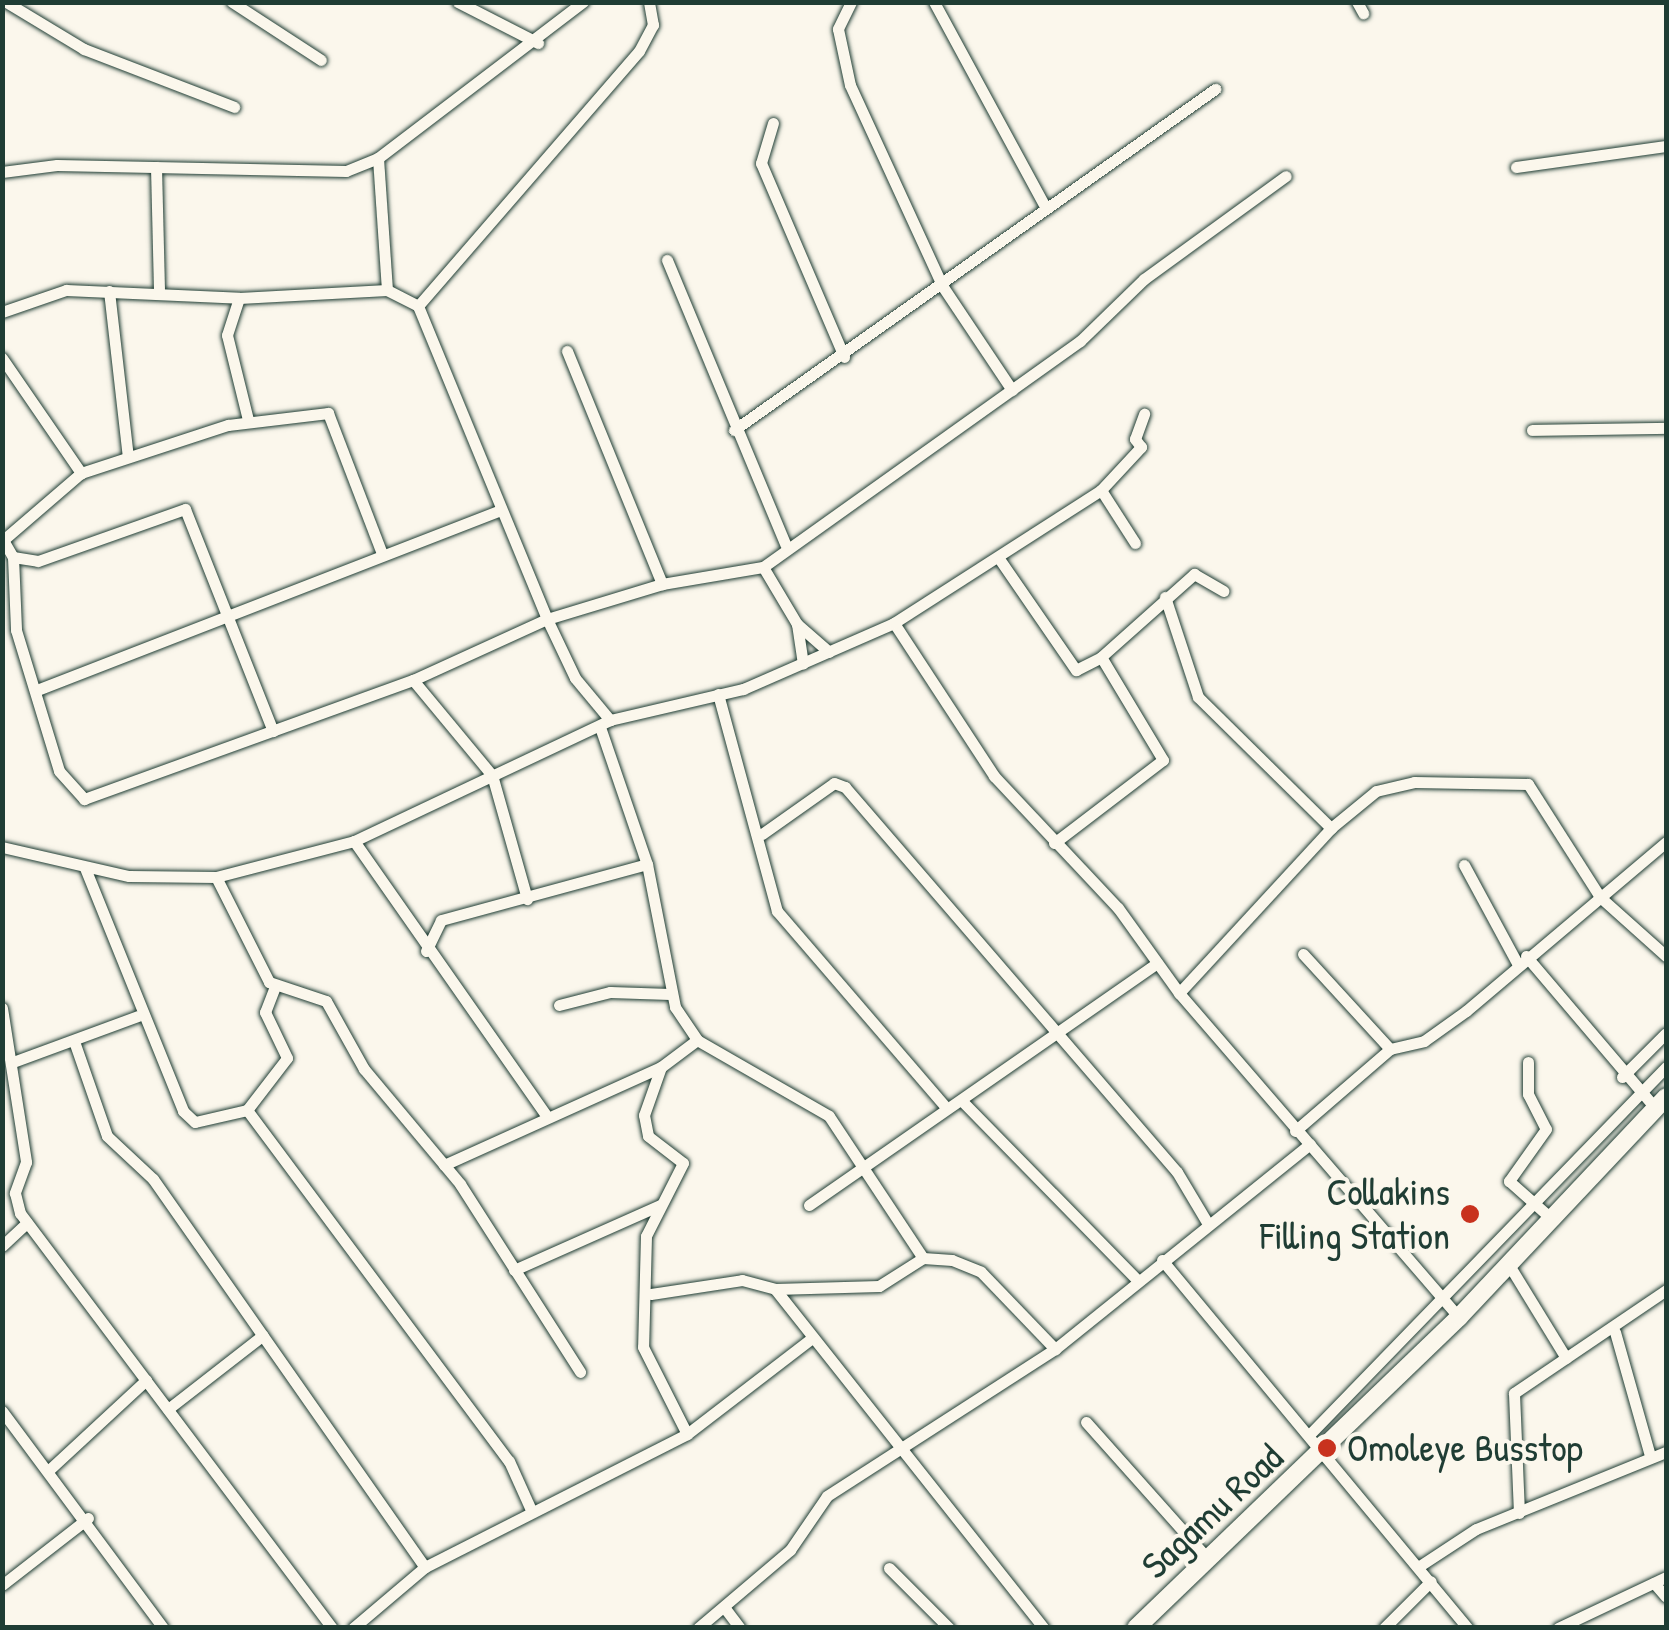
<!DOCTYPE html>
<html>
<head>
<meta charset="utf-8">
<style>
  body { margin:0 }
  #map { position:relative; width:1669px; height:1630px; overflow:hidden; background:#fbf7ec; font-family:"Patrick Hand",sans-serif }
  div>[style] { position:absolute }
  .roads { filter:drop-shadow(0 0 2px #1f3d34) drop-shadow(0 0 2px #1f3d34) }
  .minor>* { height:11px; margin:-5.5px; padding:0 5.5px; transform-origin:5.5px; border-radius:5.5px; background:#fbf7ec }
  .trunk>* { height:18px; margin:-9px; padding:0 9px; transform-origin:9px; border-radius:9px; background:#fbf7ec }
  .dots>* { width:28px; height:28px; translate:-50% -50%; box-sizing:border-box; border:5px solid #fbf7ec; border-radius:50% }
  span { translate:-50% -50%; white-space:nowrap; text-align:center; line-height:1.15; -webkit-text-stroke:8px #fbf7ec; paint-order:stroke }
  .poi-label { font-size:38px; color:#1f3d34 }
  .right { translate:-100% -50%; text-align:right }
  .left { translate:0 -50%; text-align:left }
  .street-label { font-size:38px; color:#1f3d34 }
  .frame { position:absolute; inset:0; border:5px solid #1f3d34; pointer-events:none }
</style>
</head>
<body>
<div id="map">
  <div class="roads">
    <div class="minor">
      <i style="left:6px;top:2px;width:91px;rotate:31.1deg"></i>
      <i style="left:84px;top:49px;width:161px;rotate:21.1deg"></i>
      <i style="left:232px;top:2px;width:106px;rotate:33.1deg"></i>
      <i style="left:458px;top:2px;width:90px;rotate:27.1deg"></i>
      <i style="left:851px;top:2px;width:30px;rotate:116deg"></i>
      <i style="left:838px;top:29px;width:57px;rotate:77.9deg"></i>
      <i style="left:850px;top:85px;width:222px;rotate:65.3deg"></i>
      <i style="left:943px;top:287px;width:124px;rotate:56.2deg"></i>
      <i style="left:934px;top:2px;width:231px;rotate:61.5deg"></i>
      <i style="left:1357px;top:2px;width:13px;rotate:61deg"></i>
      <i style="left:773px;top:123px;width:42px;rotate:106.7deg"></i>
      <i style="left:761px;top:163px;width:211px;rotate:66.8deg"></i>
      <i style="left:378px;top:158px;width:132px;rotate:86.1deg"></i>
      <i style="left:156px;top:167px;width:125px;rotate:88.6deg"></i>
      <i style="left:1516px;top:167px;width:151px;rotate:-8deg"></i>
      <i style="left:2px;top:172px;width:55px;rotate:-7.3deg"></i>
      <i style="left:57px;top:165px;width:289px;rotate:1.2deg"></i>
      <i style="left:346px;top:171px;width:35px;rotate:-22deg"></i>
      <i style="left:378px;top:158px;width:258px;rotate:-37.3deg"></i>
      <i style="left:667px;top:260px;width:308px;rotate:67.4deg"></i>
      <i style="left:109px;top:291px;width:167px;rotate:83.5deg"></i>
      <i style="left:239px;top:298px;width:39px;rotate:108deg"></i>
      <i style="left:227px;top:335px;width:88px;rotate:76.1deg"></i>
      <i style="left:418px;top:306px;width:337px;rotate:-49.1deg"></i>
      <i style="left:639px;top:51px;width:30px;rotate:-62deg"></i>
      <i style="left:653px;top:25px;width:23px;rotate:-100deg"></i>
      <i style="left:2px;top:312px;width:68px;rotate:-19deg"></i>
      <i style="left:66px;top:290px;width:173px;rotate:2.6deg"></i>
      <i style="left:239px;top:298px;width:148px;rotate:-3.1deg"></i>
      <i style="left:387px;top:290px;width:35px;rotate:27deg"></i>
      <i style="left:418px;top:306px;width:339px;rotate:67.6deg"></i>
      <i style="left:547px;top:619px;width:65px;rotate:64.6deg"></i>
      <i style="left:575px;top:678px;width:55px;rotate:50.2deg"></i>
      <i style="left:567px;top:351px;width:252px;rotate:67.8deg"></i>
      <i style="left:2px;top:358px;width:140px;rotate:55.5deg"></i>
      <i style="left:734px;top:430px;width:590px;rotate:-35.33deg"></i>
      <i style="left:1532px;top:430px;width:134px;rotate:-0.9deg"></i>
      <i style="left:1101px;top:490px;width:63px;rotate:57.3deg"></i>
      <i style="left:3px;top:540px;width:20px;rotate:60deg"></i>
      <i style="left:13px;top:557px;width:73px;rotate:87.6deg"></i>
      <i style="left:16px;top:630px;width:147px;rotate:73deg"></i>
      <i style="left:59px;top:771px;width:38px;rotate:48deg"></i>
      <i style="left:84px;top:799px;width:350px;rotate:-19.9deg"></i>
      <i style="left:413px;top:680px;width:147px;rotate:-24.5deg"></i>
      <i style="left:547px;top:619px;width:120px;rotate:-16.9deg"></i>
      <i style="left:662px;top:584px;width:102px;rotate:-9.6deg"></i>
      <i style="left:2px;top:541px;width:104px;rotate:-40.7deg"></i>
      <i style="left:81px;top:473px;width:155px;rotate:-18.1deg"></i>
      <i style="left:228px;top:425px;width:101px;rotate:-6.8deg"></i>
      <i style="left:328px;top:413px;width:151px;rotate:69deg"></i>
      <i style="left:13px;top:557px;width:25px;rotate:9deg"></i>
      <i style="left:38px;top:561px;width:156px;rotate:-19.5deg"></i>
      <i style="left:185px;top:509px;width:239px;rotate:68.4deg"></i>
      <i style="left:1000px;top:560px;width:134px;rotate:55.4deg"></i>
      <i style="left:1076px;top:670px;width:28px;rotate:-27deg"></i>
      <i style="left:1165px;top:597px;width:105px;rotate:71.7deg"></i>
      <i style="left:1198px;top:697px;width:187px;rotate:44.6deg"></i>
      <i style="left:894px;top:623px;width:183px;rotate:56.8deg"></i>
      <i style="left:994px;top:776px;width:181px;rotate:46.8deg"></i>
      <i style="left:1118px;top:908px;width:105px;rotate:54.3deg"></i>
      <i style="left:1179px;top:993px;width:428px;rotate:49.2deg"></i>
      <i style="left:797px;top:624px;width:40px;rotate:81.5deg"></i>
      <i style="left:829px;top:652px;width:43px;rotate:-138.8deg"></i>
      <i style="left:797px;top:624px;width:66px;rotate:-120.8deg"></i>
      <i style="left:763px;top:567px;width:389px;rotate:-35.5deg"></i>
      <i style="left:1080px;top:341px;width:89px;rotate:-44.1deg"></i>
      <i style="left:1144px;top:279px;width:175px;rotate:-36deg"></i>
      <i style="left:413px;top:680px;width:124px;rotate:50.3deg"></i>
      <i style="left:492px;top:775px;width:129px;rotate:74.2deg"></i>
      <i style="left:37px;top:690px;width:495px;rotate:-21.2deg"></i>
      <i style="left:718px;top:694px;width:225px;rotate:74.8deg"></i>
      <i style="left:777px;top:911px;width:256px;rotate:49.3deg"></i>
      <i style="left:600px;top:727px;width:145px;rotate:71.1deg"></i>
      <i style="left:647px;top:864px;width:146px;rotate:78.9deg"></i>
      <i style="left:675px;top:1007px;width:40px;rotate:56deg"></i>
      <i style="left:697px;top:1040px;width:152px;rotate:29.9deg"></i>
      <i style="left:829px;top:1116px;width:170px;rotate:56.5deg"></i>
      <i style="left:762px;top:834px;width:88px;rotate:-35.3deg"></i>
      <i style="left:834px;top:783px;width:12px;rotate:20deg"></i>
      <i style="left:845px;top:787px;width:508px;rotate:49.23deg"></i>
      <i style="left:1177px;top:1172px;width:61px;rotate:59.2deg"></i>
      <i style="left:354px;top:841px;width:333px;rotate:55deg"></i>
      <i style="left:1054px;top:843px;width:137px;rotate:-37.3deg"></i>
      <i style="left:1163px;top:760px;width:120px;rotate:-121deg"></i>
      <i style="left:1101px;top:657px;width:125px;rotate:-41.7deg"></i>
      <i style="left:1194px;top:574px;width:34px;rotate:30deg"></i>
      <i style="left:2px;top:847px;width:130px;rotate:12.9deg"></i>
      <i style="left:129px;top:876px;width:87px;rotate:0.7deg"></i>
      <i style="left:216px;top:877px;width:143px;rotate:-14.6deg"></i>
      <i style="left:354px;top:841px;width:283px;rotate:-25.3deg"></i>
      <i style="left:610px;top:720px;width:137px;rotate:-13.1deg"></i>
      <i style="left:743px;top:689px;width:165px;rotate:-23.6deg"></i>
      <i style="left:894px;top:623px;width:246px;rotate:-32.7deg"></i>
      <i style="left:1101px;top:490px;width:59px;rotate:-47.1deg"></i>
      <i style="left:1141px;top:447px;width:10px;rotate:-127deg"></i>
      <i style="left:1135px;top:439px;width:27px;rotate:-70deg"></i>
      <i style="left:1464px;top:865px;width:111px;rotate:61.6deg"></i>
      <i style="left:85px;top:868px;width:262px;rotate:68deg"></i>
      <i style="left:183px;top:1111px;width:16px;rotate:43deg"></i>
      <i style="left:195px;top:1122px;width:53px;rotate:-13deg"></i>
      <i style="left:216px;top:877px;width:118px;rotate:63.2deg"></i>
      <i style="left:269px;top:982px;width:60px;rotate:18.4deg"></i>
      <i style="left:326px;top:1001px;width:78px;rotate:60.8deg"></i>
      <i style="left:364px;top:1069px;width:150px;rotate:50.1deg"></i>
      <i style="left:460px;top:1184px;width:223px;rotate:57.4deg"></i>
      <i style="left:426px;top:951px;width:34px;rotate:-64deg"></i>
      <i style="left:441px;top:920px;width:213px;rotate:-15.2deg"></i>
      <i style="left:1303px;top:954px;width:129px;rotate:47.5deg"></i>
      <i style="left:1526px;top:956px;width:201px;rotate:49.6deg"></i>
      <i style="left:274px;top:989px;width:25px;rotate:111deg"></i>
      <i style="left:265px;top:1012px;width:51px;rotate:64.4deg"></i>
      <i style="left:287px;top:1058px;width:66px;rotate:127.6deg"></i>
      <i style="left:247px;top:1110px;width:438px;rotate:53.3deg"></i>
      <i style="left:509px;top:1461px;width:54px;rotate:65.8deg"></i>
      <i style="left:1179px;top:993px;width:224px;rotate:-47.3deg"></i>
      <i style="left:1331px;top:828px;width:58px;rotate:-39.4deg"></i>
      <i style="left:1376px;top:791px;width:39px;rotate:-13deg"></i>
      <i style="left:1414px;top:782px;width:114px;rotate:1deg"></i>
      <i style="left:1528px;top:784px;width:134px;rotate:57.5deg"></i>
      <i style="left:1600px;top:897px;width:89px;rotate:41.8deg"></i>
      <i style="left:559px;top:1005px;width:53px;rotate:-14.3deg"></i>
      <i style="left:610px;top:992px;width:60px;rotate:1.9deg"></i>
      <i style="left:2px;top:1008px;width:156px;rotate:81.1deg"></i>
      <i style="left:26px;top:1162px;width:33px;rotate:110deg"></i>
      <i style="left:15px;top:1193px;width:21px;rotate:76deg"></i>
      <i style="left:20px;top:1213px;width:519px;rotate:53.06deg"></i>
      <i style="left:75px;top:1044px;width:97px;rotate:70.8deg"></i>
      <i style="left:107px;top:1136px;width:63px;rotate:43.1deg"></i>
      <i style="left:153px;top:1179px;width:474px;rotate:55deg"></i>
      <i style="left:13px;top:1062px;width:133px;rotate:-20.2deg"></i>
      <i style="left:1528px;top:1062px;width:32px;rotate:90deg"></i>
      <i style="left:1528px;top:1094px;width:39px;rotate:63deg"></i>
      <i style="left:1546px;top:1129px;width:64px;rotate:125.4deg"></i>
      <i style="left:1509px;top:1181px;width:57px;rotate:41.5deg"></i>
      <i style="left:661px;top:1067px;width:51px;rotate:109.5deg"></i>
      <i style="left:644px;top:1115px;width:21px;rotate:79deg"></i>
      <i style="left:648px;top:1136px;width:44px;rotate:37.6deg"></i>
      <i style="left:683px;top:1163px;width:82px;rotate:116.9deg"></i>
      <i style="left:646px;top:1236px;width:111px;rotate:91.5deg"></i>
      <i style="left:643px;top:1347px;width:97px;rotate:63.2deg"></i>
      <i style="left:1622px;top:1077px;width:62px;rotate:-45deg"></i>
      <i style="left:962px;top:1101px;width:250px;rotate:45.6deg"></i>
      <i style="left:1295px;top:1131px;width:125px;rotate:-40.8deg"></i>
      <i style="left:1390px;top:1049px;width:35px;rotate:-13deg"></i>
      <i style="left:1424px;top:1041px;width:52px;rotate:-35.5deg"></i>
      <i style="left:1466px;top:1011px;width:262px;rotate:-40.2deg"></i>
      <i style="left:444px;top:1165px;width:238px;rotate:-24.3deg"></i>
      <i style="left:661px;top:1067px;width:45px;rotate:-36.9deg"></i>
      <i style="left:809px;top:1205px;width:424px;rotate:-34.8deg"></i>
      <i style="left:2px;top:1246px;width:34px;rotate:-43deg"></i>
      <i style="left:1162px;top:1260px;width:479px;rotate:50.3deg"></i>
      <i style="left:1509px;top:1265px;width:109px;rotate:58.5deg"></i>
      <i style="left:514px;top:1270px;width:160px;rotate:-24deg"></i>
      <i style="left:775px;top:1289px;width:433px;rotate:51.6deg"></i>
      <i style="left:651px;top:1294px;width:92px;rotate:-8.7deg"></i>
      <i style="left:742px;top:1280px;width:34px;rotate:15deg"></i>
      <i style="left:775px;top:1289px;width:104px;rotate:-1.7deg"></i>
      <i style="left:879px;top:1286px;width:52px;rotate:-32.5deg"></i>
      <i style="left:923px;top:1258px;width:29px;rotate:4deg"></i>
      <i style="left:952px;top:1260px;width:31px;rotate:22deg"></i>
      <i style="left:981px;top:1272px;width:107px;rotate:46.1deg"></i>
      <i style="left:1615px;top:1332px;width:129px;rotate:74.2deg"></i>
      <i style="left:168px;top:1409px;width:120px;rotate:-37.9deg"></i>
      <i style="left:2px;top:1411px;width:270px;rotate:53.4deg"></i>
      <i style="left:1086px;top:1422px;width:182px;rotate:48.3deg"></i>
      <i style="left:1309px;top:1435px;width:513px;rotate:-45.87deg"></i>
      <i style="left:50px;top:1469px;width:131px;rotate:-42.8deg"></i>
      <i style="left:1519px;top:1513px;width:120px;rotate:-92.4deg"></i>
      <i style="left:1514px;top:1393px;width:184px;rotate:-34.1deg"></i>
      <i style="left:1418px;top:1567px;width:69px;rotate:-33.2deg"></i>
      <i style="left:1476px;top:1529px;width:205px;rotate:-22.1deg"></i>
      <i style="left:889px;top:1568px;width:85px;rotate:45deg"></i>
      <i style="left:1654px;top:1583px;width:18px;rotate:49deg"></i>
      <i style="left:2px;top:1585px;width:109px;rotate:-37.9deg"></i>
      <i style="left:724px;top:1607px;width:26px;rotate:53deg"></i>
      <i style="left:353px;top:1628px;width:94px;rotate:-40.3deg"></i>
      <i style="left:425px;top:1567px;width:294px;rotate:-26.9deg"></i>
      <i style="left:687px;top:1434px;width:156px;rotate:-37.5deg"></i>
      <i style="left:698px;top:1628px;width:121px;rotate:-40.3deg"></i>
      <i style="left:790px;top:1550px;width:65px;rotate:-55.6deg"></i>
      <i style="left:827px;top:1496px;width:271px;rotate:-32.8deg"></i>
      <i style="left:1055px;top:1349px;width:327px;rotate:-38.8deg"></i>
      <i style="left:1384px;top:1628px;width:66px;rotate:-45deg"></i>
      <i style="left:1558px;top:1628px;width:119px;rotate:-25.3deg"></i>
    </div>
    <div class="trunk">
      <i style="left:1136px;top:1628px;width:448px;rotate:-43.9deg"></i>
      <i style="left:1459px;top:1317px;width:302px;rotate:-46.7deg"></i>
    </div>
  </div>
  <div class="dots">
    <i style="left:1470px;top:1214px;background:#c8321e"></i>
    <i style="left:1327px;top:1448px;background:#c8321e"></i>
  </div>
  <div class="poi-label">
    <span class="right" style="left:1450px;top:1214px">Collakins<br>Filling Station</span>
    <span class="left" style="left:1347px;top:1448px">Omoleye Busstop</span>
  </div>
  <div class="street-label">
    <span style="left:1212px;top:1511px;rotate:-43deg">Sagamu Road</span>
  </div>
  <div class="frame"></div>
</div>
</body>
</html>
